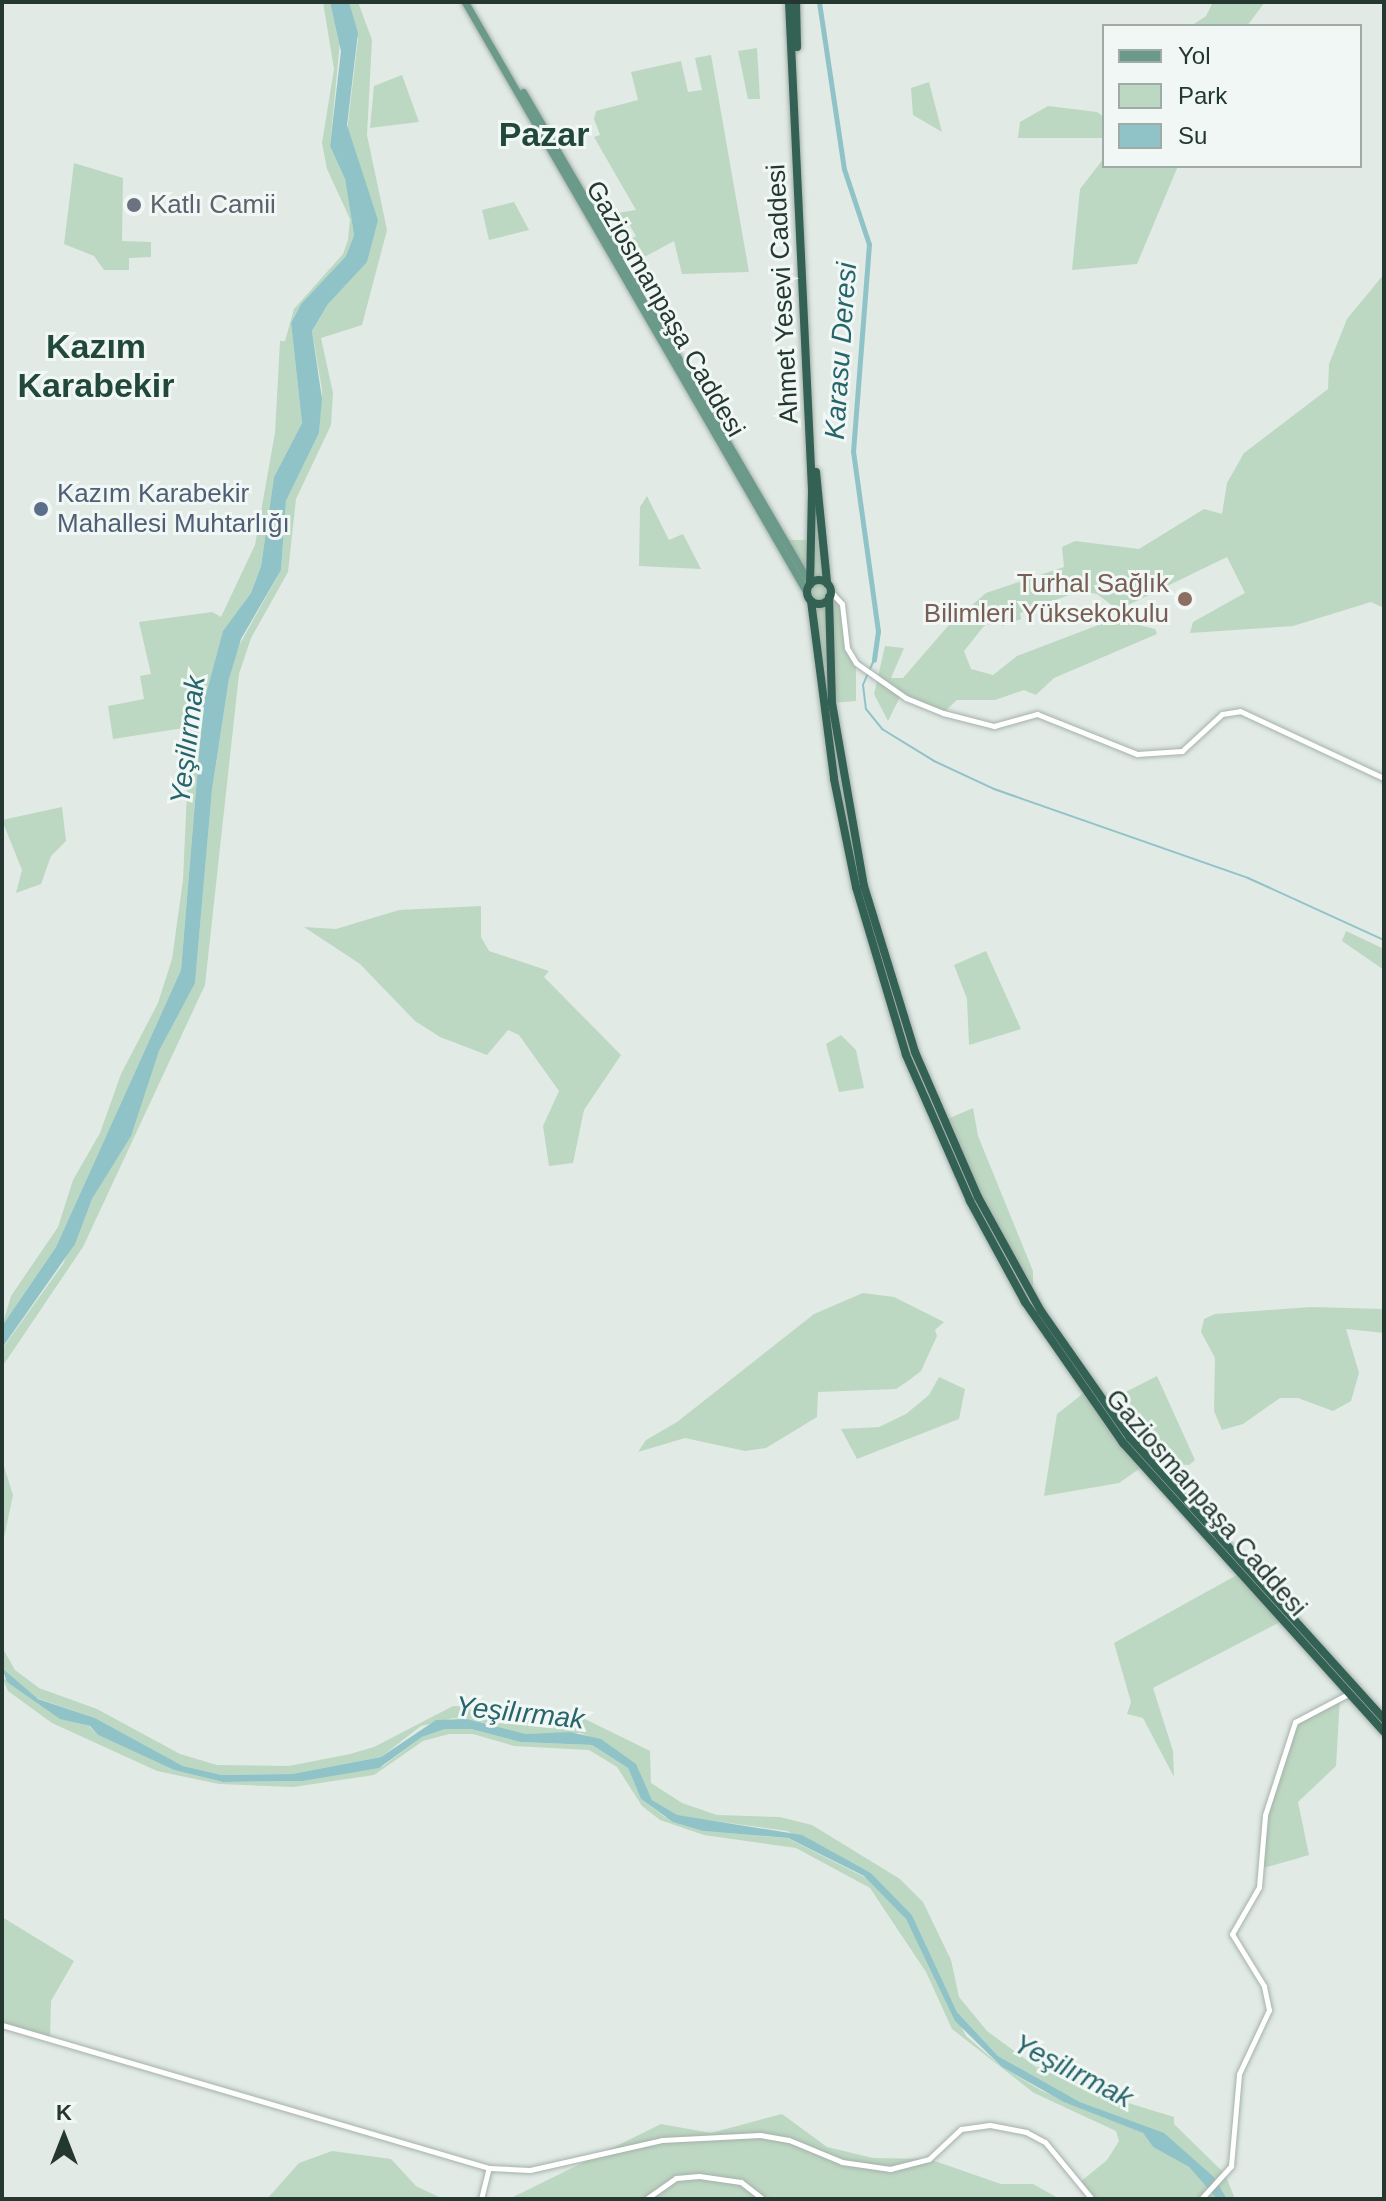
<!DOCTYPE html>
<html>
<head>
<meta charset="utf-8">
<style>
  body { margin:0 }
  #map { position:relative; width:1386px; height:2201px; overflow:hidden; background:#e1eae5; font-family:Arial,sans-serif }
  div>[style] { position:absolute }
  .green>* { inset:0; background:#bdd8c2 }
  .water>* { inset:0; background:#90c3c8 }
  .stream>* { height:2px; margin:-1px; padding:0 1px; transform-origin:1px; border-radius:1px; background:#90c3c8 }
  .canal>* { height:5px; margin:-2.5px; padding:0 2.5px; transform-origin:2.5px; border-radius:2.5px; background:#90c3c8 }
  .roads { filter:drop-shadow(0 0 2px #a5b1ab) drop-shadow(0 0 2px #a5b1ab) }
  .minor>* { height:5px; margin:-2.5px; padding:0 2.5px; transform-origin:2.5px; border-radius:2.5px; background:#fff }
  .major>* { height:7px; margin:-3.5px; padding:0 3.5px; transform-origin:3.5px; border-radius:3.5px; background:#6b9a8b }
  .highway>* { height:8px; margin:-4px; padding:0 4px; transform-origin:4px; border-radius:4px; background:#336154 }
  .highway>.ring { margin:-4px; padding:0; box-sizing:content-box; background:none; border:8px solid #336154; border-radius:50% }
  .dots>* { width:22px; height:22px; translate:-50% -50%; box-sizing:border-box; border:4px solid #f1f7f4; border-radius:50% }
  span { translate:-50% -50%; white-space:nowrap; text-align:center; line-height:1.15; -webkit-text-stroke:6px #f1f7f4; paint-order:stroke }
  .worship-label { font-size:26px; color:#5b616d }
  .left { translate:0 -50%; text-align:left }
  .street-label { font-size:26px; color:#243831 }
  .service-label { font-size:26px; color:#4e5e75 }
  .education-label { font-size:26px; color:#785e54 }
  .right { translate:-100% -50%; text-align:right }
  .water-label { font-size:28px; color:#26656c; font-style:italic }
  .district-label { font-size:34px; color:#22483c; font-weight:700 }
  .frame { position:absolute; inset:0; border:4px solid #243831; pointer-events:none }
  .legend { position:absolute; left:1102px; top:24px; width:260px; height:144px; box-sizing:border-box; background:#f1f7f4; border:2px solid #9faba6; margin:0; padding:10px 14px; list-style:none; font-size:24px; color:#243831 }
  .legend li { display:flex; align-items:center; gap:16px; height:40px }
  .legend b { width:40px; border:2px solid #9faba6 }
  .north { position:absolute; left:24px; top:2097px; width:80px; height:80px; -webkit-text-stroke:6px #f1f7f4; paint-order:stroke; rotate:0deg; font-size:22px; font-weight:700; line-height:32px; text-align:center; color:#243831 }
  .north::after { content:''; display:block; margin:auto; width:28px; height:36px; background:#243831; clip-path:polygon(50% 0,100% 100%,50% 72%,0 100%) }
</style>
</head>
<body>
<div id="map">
  <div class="green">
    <i style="clip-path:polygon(323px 2px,330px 2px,340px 42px,330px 146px,345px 179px,354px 235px,346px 256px,301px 304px,291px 323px,302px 423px,274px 477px,261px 566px,251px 593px,223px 632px,203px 705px,181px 970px,56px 1247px,2px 1326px,11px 1296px,58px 1227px,73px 1180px,100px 1133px,121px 1074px,158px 1003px,172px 959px,183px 880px,190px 727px,113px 739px,108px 706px,144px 699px,140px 676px,151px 674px,139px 622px,212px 612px,221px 617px,255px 545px,275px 433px,280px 341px,285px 341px,294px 309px,343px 254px,348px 240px,350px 219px,327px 169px,322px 143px,334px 69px)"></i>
    <i style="clip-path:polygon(349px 2px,358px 2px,372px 40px,367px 135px,387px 230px,362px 325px,321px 338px,333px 393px,331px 425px,296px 499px,288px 572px,251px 638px,239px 674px,205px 985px,83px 1247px,2px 1367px,2px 1349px,63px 1264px,92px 1199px,124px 1146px,159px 1051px,195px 982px,212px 790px,229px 679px,236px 651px,281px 570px,286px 501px,319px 433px,322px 390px,312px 331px,378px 220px,347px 131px,358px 39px)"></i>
    <i style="clip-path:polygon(1213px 2px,1265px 2px,1247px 26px,1191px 26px,1206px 16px)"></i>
    <i style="clip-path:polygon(757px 48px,760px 99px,748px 99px,738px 51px)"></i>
    <i style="clip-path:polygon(711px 55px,749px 272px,682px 274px,674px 241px,637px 261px,626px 243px,636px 236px,629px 224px,619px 230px,610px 214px,636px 210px,594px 137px,600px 135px,594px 119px,596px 111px,638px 100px,631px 72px,681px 61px,688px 92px,702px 90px,695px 58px)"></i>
    <i style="clip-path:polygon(402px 75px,419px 122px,370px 128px,374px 86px)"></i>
    <i style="clip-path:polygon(929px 82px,936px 109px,942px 132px,913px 115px,911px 88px)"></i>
    <i style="clip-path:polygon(1048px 106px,1097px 112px,1104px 117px,1104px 138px,1018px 138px,1020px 122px)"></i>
    <i style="clip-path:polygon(1104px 158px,1104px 166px,1178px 166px,1137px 264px,1072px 270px,1080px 189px)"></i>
    <i style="clip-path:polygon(74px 163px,123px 178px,122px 241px,151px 242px,151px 257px,129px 258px,129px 270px,104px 270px,94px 256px,64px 244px)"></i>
    <i style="clip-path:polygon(514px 202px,529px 230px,489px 240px,482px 210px)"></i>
    <i style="clip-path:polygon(1384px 274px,1384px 608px,1371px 602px,1293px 626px,1190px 633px,1193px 622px,1245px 593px,1227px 557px,1118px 610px,1097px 594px,1080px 591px,1020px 613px,1021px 619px,1002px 626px,1000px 621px,984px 626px,964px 651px,971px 669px,993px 675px,1017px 656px,1114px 619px,1155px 629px,1157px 634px,1054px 678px,1036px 695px,1024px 690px,995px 700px,957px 700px,943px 713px,901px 695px,888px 721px,874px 694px,885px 646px,904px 648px,891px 678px,903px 678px,948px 626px,986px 593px,1064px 567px,1062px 547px,1075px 541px,1139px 549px,1204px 509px,1222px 514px,1227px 483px,1244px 453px,1328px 389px,1329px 364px,1347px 319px)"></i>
    <i style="clip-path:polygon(647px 496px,669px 540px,683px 534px,701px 569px,639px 566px,640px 507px)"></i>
    <i style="clip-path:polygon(812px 508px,819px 508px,827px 583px,842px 604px,845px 638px,856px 663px,856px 701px,832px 703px,828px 662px,820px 663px,807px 593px,810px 584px,784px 540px,810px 540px)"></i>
    <i style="clip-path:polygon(62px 807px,66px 841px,51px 856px,41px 884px,16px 893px,22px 870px,2px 820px)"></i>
    <i style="clip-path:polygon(481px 906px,481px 937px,489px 951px,549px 971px,544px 977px,621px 1055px,584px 1110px,573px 1163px,549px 1166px,543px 1126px,559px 1091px,519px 1035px,508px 1030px,487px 1055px,440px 1037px,415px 1021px,360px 964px,304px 927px,336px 929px,399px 910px)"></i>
    <i style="clip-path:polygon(1346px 931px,1384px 949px,1384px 970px,1342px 941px)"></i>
    <i style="clip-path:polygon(986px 951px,1021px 1029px,969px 1045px,967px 999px,954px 965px)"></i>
    <i style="clip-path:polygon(841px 1035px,856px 1050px,864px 1088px,839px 1092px,826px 1044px)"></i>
    <i style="clip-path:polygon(973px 1108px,978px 1136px,1033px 1271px,1033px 1297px,943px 1121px)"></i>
    <i style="clip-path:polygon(863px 1293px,894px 1297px,944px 1322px,935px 1330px,937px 1336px,921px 1371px,908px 1381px,896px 1389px,818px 1392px,817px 1417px,766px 1448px,745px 1451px,685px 1438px,638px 1452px,646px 1440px,677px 1422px,814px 1314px)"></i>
    <i style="clip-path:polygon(1311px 1307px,1384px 1309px,1384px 1333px,1346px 1329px,1359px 1373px,1351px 1401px,1333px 1411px,1298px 1398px,1280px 1398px,1243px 1424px,1222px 1430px,1214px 1411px,1215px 1358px,1201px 1332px,1204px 1319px,1215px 1314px)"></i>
    <i style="clip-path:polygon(1157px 1376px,1195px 1460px,1189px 1465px,1150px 1463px,1104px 1403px)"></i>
    <i style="clip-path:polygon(939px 1377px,965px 1389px,959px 1419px,857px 1459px,841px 1429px,879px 1427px,906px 1414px,929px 1395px)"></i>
    <i style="clip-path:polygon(1085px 1392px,1142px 1467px,1119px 1483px,1044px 1496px,1057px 1414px)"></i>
    <i style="clip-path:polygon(2px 1460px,13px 1495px,2px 1547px,4px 1498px)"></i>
    <i style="clip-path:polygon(1237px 1575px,1280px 1622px,1153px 1688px,1173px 1751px,1174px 1777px,1143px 1718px,1127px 1714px,1131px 1702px,1114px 1643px)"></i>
    <i style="clip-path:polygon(2px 1647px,15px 1670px,39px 1688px,97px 1709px,180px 1754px,217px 1765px,289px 1766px,350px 1754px,374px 1747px,453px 1706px,484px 1707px,537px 1723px,577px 1715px,585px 1719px,650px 1751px,651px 1783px,682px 1803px,717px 1815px,780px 1817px,812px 1825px,900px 1879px,923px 1902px,951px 1960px,959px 1997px,987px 2031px,1036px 2067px,1051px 2067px,1112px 2098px,1174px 2117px,1174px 2124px,1225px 2174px,1235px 2199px,1227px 2199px,1214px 2177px,1164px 2134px,1080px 2102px,998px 2056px,957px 2012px,912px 1915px,871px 1873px,787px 1831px,677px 1816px,652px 1800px,637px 1769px,603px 1742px,580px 1733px,526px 1734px,454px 1718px,421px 1726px,381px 1757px,292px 1774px,222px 1775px,183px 1766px,95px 1718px,31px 1696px,2px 1668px)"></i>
    <i style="clip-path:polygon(2px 1677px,59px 1718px,89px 1726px,98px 1735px,174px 1770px,223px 1782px,303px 1781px,383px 1766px,422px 1737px,445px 1729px,471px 1729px,520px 1742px,592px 1745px,628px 1768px,641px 1799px,665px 1817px,703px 1831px,787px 1838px,872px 1881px,906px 1919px,966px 2036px,1002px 2067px,1042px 2091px,1143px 2133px,1153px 2147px,1189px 2167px,1217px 2199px,1092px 2199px,1079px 2183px,1107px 2160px,1119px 2141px,1116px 2131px,1034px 2093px,952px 2029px,926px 1972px,870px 1888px,796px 1848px,704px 1835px,660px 1820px,642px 1806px,617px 1767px,589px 1750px,514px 1746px,473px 1734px,449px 1734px,423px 1741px,374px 1775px,293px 1787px,219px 1784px,157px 1771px,52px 1723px,8px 1691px)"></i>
    <i style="clip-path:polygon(1340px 1698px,1336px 1766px,1298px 1802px,1309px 1855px,1260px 1869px,1272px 1794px,1295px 1722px)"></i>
    <i style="clip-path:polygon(2px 1917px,74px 1961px,51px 2001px,50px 2040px,2px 2025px)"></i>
    <i style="clip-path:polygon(782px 2114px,827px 2147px,873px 2158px,929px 2159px,1001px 2184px,1033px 2184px,1060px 2199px,509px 2199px,661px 2124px,711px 2133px)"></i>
    <i style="clip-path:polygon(332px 2151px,391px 2159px,416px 2186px,443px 2199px,267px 2199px,299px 2163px)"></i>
  </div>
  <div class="water">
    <i style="clip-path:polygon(330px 2px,349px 2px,358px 33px,347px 125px,378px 220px,367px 262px,328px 304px,312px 331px,322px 399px,319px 433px,286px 501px,281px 570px,241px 639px,229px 679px,212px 790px,195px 983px,159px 1051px,131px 1136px,92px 1199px,75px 1244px,2px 1348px,2px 1326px,56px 1247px,181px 970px,203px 705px,223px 631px,251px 593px,261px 566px,274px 477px,302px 423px,291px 323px,301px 304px,346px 256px,354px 235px,345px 179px,330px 146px,341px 51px)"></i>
    <i style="clip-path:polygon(2px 1668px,38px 1699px,95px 1718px,183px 1766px,222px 1775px,292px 1774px,381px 1757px,436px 1720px,466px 1719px,526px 1734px,570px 1732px,601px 1739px,636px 1764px,652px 1800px,677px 1815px,802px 1835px,871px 1873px,912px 1915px,957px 2012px,998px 2056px,1080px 2102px,1164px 2133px,1214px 2177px,1227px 2199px,1217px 2199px,1189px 2167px,1153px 2147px,1143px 2133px,1064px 2102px,1002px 2067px,955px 2021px,906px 1919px,864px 1876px,788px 1838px,703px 1831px,673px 1822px,641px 1799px,628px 1768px,592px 1745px,520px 1742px,471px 1729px,445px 1729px,422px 1737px,379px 1768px,303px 1781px,223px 1782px,174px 1770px,98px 1735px,90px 1726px,60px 1719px,7px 1682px)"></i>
  </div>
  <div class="stream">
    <i style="left:874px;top:660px;width:27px;rotate:114deg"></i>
    <i style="left:863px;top:685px;width:24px;rotate:83deg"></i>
    <i style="left:866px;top:709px;width:26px;rotate:51deg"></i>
    <i style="left:882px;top:729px;width:61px;rotate:31.6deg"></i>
    <i style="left:934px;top:761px;width:66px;rotate:25deg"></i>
    <i style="left:994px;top:789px;width:269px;rotate:19.3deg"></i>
    <i style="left:1248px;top:878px;width:149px;rotate:24.5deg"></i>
  </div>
  <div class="canal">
    <i style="left:819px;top:2px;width:169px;rotate:81.5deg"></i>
    <i style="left:844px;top:169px;width:79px;rotate:71.6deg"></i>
    <i style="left:869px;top:244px;width:208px;rotate:94.4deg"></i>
    <i style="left:853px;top:451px;width:182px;rotate:82.1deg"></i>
    <i style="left:878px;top:631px;width:29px;rotate:98deg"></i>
  </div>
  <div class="roads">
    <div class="minor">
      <i style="left:831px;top:592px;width:16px;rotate:47deg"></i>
      <i style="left:842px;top:604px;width:44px;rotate:83.5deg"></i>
      <i style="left:847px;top:648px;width:17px;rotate:59deg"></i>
      <i style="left:856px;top:663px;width:61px;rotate:35deg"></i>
      <i style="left:906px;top:698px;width:40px;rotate:22deg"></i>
      <i style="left:943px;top:713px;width:53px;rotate:14.3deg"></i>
      <i style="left:994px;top:726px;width:45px;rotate:-15.6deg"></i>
      <i style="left:1037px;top:714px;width:108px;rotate:21.8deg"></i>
      <i style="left:1137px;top:754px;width:45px;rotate:-3.8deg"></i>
      <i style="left:1182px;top:751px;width:54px;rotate:-42.8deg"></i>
      <i style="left:1222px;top:714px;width:18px;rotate:-9deg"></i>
      <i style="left:1240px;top:711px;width:159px;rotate:25deg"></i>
      <i style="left:2px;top:2025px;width:508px;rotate:16.36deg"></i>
      <i style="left:489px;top:2168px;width:41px;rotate:2.8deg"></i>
      <i style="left:530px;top:2170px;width:135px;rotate:-12.8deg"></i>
      <i style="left:662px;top:2140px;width:98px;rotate:-2.9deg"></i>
      <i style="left:760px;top:2135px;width:29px;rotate:10deg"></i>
      <i style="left:789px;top:2140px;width:57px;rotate:22.5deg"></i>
      <i style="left:842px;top:2162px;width:49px;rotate:8.3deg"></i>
      <i style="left:890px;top:2169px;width:40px;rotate:-14.4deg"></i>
      <i style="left:929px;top:2159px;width:44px;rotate:-43.2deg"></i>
      <i style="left:961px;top:2129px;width:29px;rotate:-8deg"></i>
      <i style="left:990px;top:2125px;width:37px;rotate:11deg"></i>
      <i style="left:1026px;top:2132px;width:21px;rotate:28deg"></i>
      <i style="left:1045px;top:2142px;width:74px;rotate:50.5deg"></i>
      <i style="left:481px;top:2199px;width:32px;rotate:-76deg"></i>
      <i style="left:646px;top:2199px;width:37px;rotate:-35deg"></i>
      <i style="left:676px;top:2178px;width:23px;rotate:-5deg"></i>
      <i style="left:699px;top:2176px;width:42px;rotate:8.1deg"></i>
      <i style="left:741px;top:2182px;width:28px;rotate:38deg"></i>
      <i style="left:1201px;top:2199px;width:45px;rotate:-47.7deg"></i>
      <i style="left:1231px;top:2166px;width:92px;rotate:-85deg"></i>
      <i style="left:1239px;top:2074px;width:71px;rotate:-64.9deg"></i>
      <i style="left:1269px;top:2010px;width:25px;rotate:-102deg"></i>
      <i style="left:1264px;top:1986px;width:61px;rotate:-121.6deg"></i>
      <i style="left:1232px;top:1934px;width:54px;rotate:-60.1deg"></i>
      <i style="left:1259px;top:1887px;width:72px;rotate:-85.2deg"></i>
      <i style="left:1265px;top:1815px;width:98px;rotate:-72.1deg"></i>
      <i style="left:1295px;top:1722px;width:60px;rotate:-27.8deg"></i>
    </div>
    <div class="major">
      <i style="left:465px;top:2px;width:683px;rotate:59.94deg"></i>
      <i style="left:523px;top:92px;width:570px;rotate:59.74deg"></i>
    </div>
    <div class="highway">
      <i style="left:789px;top:2px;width:490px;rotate:87.3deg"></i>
      <i style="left:812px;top:491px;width:93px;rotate:91.2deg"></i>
      <i style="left:796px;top:2px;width:45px;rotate:88.7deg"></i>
      <i style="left:816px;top:472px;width:112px;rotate:84.3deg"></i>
      <i class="ring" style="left:807px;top:580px;width:16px;height:16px"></i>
      <i style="left:829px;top:597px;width:106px;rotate:88.4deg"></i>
      <i style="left:832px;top:703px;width:186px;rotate:80.1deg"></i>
      <i style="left:864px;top:886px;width:174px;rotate:72.9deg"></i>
      <i style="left:915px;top:1052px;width:158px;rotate:66.5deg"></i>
      <i style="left:978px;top:1197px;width:130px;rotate:61.1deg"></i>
      <i style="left:1041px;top:1311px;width:155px;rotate:55deg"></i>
      <i style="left:1130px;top:1438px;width:379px;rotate:47.9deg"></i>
      <i style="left:811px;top:601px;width:179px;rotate:82.6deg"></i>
      <i style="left:834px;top:779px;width:110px;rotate:78.5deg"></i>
      <i style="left:856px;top:887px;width:175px;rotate:73.4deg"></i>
      <i style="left:906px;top:1055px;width:159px;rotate:66.3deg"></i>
      <i style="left:970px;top:1201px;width:115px;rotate:61.4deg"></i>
      <i style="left:1025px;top:1302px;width:172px;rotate:55.2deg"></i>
      <i style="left:1123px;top:1443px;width:389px;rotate:47.9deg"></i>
    </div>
  </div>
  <div class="dots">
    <i style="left:134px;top:205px;background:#6b7280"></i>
    <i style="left:41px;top:509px;background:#5c6f8a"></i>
    <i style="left:1185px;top:599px;background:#8d6e63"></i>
  </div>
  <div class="worship-label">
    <span class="left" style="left:150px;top:205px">Katlı Camii</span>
  </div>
  <div class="street-label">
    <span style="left:783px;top:294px;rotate:-93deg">Ahmet Yesevi Caddesi</span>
    <span style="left:665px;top:309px;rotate:60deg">Gaziosmanpaşa Caddesi</span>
    <span style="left:1206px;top:1503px;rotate:49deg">Gaziosmanpaşa Caddesi</span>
  </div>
  <div class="service-label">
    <span class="left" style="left:57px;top:509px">Kazım Karabekir<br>Mahallesi Muhtarlığı</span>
  </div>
  <div class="education-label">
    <span class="right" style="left:1169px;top:599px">Turhal Sağlık<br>Bilimleri Yüksekokulu</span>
  </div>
  <div class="water-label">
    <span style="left:841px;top:351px;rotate:-86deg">Karasu Deresi</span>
    <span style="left:188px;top:740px;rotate:-83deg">Yeşilırmak</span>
    <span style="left:520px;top:1713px;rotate:6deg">Yeşilırmak</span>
    <span style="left:1073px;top:2071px;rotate:27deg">Yeşilırmak</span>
  </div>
  <div class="district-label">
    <span style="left:544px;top:135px">Pazar</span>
    <span style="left:96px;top:366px">Kazım<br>Karabekir</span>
  </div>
  <div class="frame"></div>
  <ul class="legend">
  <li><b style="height:10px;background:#6b9a8b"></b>Yol</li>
  <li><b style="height:22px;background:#bdd8c2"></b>Park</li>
  <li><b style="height:22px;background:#90c3c8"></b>Su</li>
  </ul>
  <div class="north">K</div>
</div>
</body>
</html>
